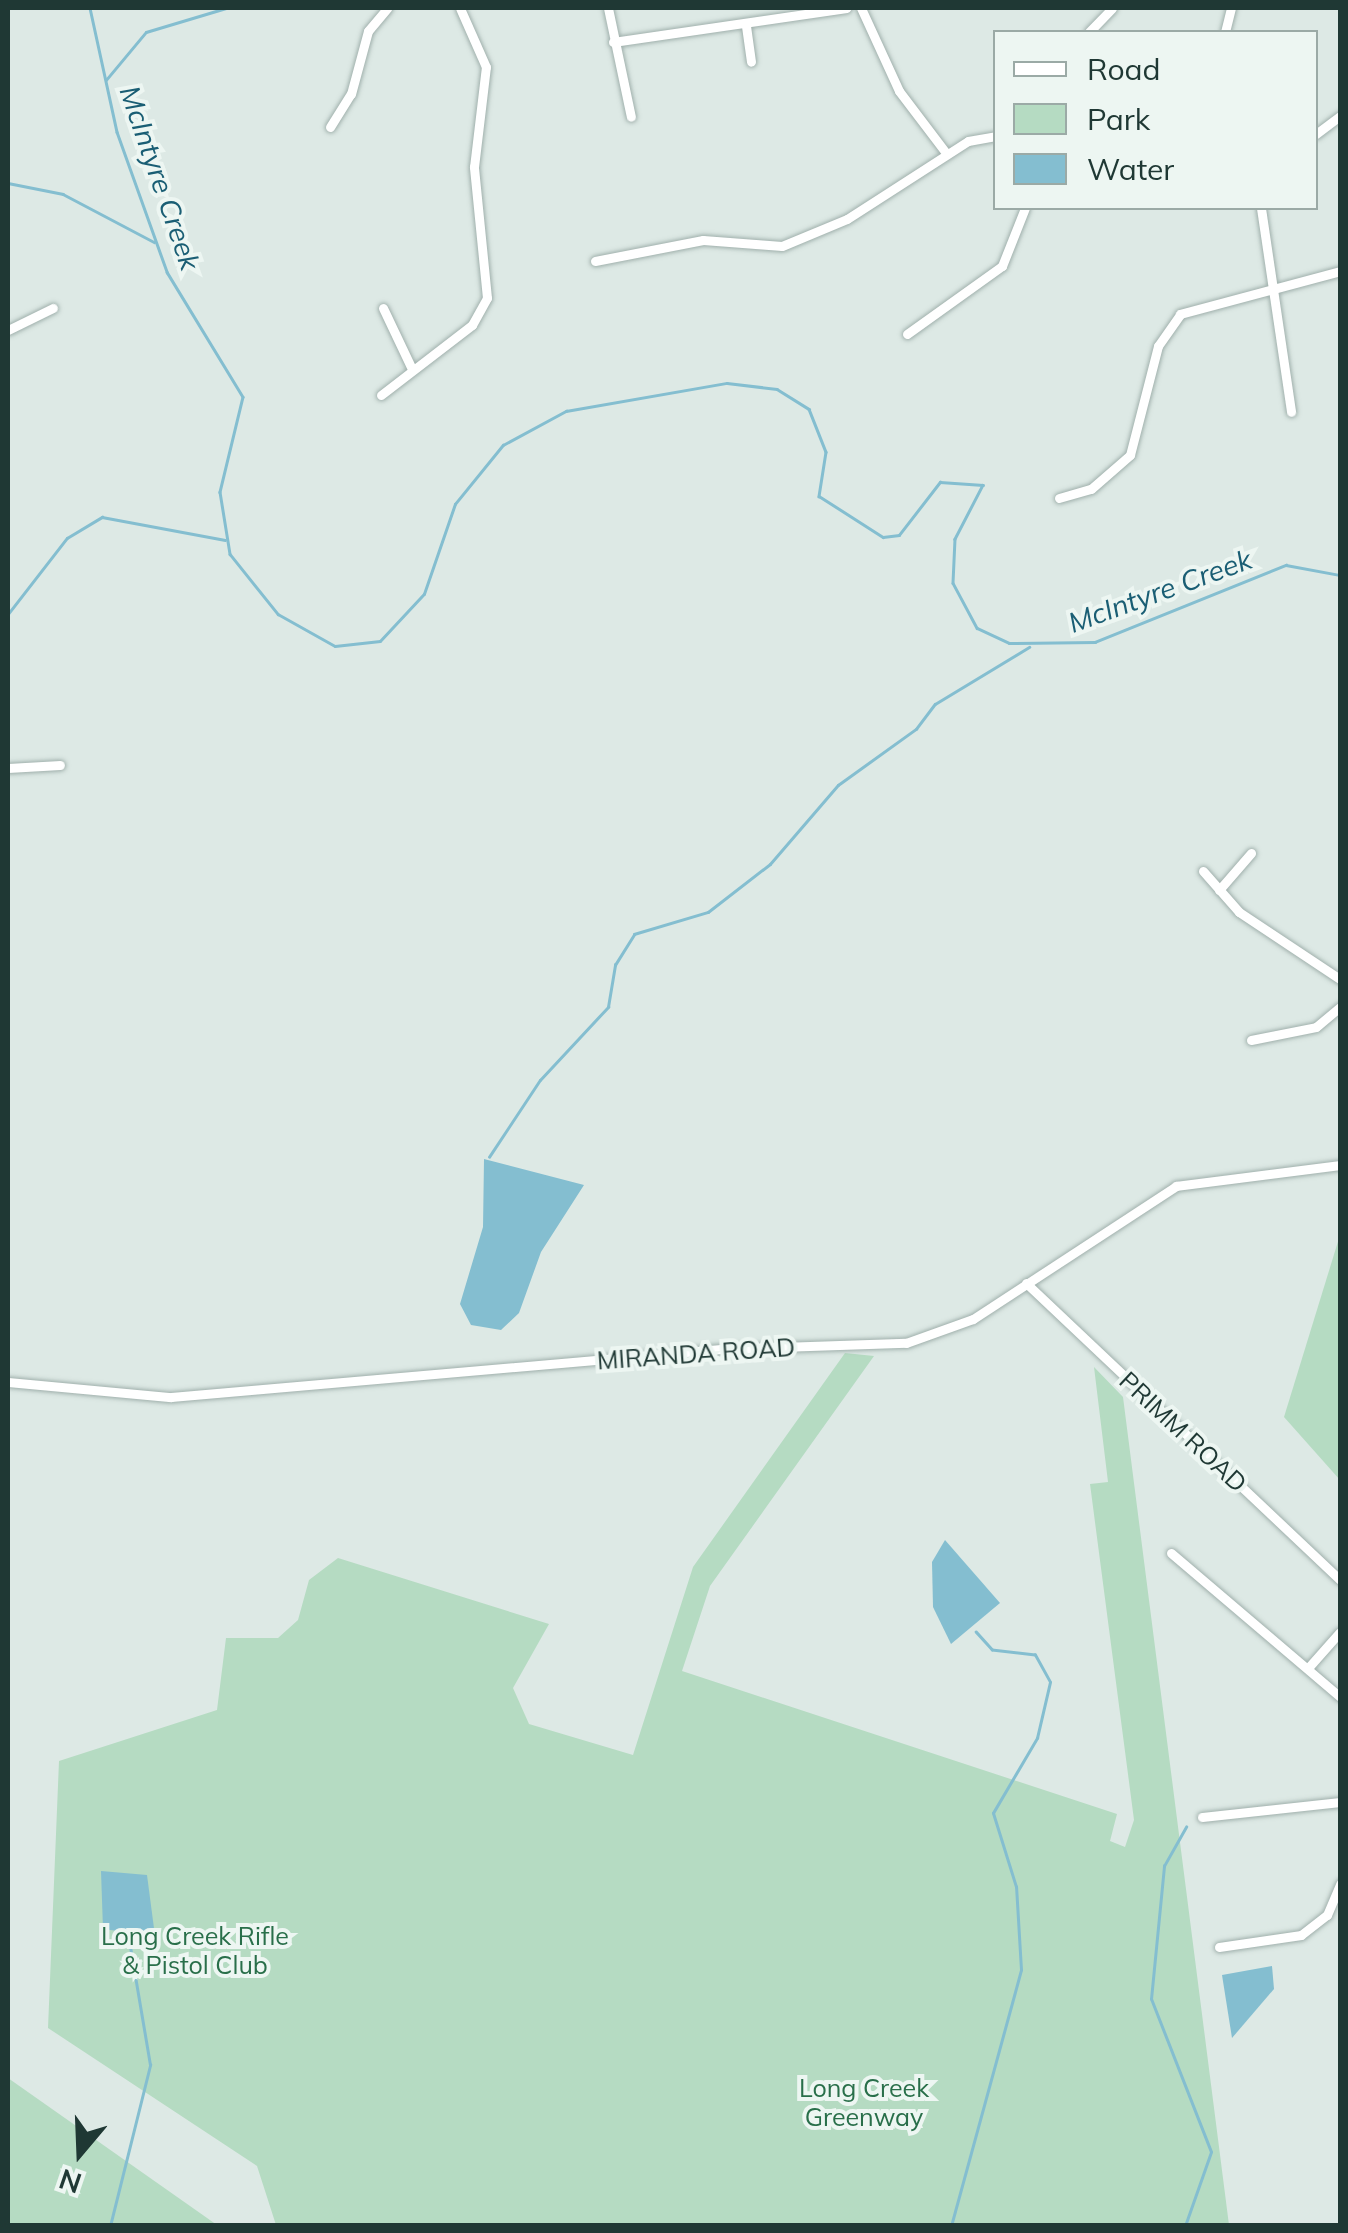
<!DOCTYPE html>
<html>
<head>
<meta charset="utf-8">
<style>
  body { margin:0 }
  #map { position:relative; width:1348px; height:2233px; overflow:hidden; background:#dde9e5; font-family:Mulish,sans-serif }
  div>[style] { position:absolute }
  .green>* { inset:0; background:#b5dbc2 }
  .water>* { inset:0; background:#84bed0 }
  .stream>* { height:2.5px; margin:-1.25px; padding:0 1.25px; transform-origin:1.25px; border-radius:1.25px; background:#84bed0 }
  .roads { filter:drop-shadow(0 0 2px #a0b0ac) drop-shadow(0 0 2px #a0b0ac) }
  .minor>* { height:9px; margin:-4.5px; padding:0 4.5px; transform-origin:4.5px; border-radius:4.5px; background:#fff }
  span { translate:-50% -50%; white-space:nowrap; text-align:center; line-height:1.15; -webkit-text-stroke:8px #edf6f2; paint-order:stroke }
  .street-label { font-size:25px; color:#1f3834 }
  .park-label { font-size:25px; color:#296f4a }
  .water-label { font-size:28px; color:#1a5e74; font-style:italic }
  .frame { position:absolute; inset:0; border:10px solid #1f3834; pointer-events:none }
  .legend { position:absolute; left:993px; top:30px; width:325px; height:180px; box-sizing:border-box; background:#edf6f2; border:2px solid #9baaa6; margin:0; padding:12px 18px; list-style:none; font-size:30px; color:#1f3834 }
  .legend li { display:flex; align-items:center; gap:20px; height:50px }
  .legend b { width:50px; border:2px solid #9baaa6 }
  .north { position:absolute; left:30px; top:2103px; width:100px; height:100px; -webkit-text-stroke:8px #edf6f2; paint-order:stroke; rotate:199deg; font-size:28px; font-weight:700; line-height:40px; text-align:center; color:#1f3834 }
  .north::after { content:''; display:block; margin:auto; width:35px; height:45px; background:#1f3834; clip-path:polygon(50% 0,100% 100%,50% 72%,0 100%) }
</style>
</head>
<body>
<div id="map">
  <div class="green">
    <i style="clip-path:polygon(1340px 1235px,1340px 1480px,1284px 1417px)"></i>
    <i style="clip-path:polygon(845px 1353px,874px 1356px,710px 1586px,682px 1671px,1117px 1814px,1110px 1841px,1125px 1847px,1134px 1820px,1090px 1484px,1108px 1482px,1094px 1367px,1123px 1397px,1229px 2225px,276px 2225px,257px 2166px,48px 2028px,59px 1761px,217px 1710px,226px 1638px,278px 1638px,298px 1620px,309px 1580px,338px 1558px,549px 1624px,513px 1688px,529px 1724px,633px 1755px,693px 1567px)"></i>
    <i style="clip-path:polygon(8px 2078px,217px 2225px,8px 2225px)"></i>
  </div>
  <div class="water">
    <i style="clip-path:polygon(484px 1159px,584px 1185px,541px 1252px,519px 1313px,501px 1330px,471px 1325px,460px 1304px,483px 1227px)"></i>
    <i style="clip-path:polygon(945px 1540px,1000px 1603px,951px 1644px,933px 1607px,932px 1562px)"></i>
    <i style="clip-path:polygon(101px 1871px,147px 1875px,155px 1936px,103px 1929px)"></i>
    <i style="clip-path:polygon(1272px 1966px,1274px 1989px,1232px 2038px,1222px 1975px)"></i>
  </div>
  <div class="stream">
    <i style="left:90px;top:8px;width:127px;rotate:77.7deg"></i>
    <i style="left:117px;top:132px;width:149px;rotate:70.3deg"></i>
    <i style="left:167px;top:272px;width:146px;rotate:58.7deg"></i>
    <i style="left:243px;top:397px;width:98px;rotate:103.6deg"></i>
    <i style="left:220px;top:492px;width:63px;rotate:80.8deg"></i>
    <i style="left:230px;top:554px;width:77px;rotate:51.3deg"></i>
    <i style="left:278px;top:614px;width:65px;rotate:29.3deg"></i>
    <i style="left:335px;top:646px;width:45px;rotate:-6.3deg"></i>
    <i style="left:380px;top:641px;width:64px;rotate:-46.9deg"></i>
    <i style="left:424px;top:594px;width:95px;rotate:-71deg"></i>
    <i style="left:455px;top:504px;width:76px;rotate:-50.9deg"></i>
    <i style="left:503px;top:445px;width:72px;rotate:-28.4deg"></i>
    <i style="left:566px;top:411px;width:163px;rotate:-9.9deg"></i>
    <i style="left:727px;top:383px;width:50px;rotate:6.8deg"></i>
    <i style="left:777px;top:389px;width:38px;rotate:32deg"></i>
    <i style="left:809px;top:409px;width:46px;rotate:68.4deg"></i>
    <i style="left:826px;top:452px;width:45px;rotate:99deg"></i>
    <i style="left:819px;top:496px;width:76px;rotate:32.6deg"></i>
    <i style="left:883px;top:537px;width:16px;rotate:-7deg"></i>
    <i style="left:899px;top:535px;width:67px;rotate:-52.3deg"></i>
    <i style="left:940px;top:482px;width:43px;rotate:4deg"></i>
    <i style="left:983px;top:485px;width:61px;rotate:117.4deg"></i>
    <i style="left:955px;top:539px;width:44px;rotate:92.6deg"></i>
    <i style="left:953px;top:583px;width:51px;rotate:61.9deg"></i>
    <i style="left:977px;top:628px;width:35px;rotate:25deg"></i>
    <i style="left:1009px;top:643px;width:86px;rotate:-0.7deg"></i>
    <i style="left:1095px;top:642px;width:206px;rotate:-22deg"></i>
    <i style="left:1286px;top:565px;width:55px;rotate:10.5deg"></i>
    <i style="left:106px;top:80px;width:62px;rotate:-50.2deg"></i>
    <i style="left:146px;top:32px;width:84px;rotate:-16.7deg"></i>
    <i style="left:8px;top:183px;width:56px;rotate:11.3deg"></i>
    <i style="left:63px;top:194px;width:103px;rotate:27.8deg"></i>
    <i style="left:8px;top:614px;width:96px;rotate:-52.2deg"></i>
    <i style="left:67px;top:538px;width:41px;rotate:-31deg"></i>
    <i style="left:102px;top:517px;width:125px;rotate:10.6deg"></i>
    <i style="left:489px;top:1157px;width:92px;rotate:-56.5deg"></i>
    <i style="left:540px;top:1080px;width:100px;rotate:-47deg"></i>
    <i style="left:608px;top:1007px;width:43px;rotate:-80.5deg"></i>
    <i style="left:615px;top:965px;width:36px;rotate:-58deg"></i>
    <i style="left:634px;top:934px;width:77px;rotate:-16.6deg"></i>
    <i style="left:708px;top:912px;width:78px;rotate:-37.7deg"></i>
    <i style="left:770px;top:864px;width:104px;rotate:-49.3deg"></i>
    <i style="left:838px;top:785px;width:96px;rotate:-35.7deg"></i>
    <i style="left:916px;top:729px;width:31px;rotate:-53deg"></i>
    <i style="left:935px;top:704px;width:110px;rotate:-31.2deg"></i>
    <i style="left:110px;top:2226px;width:166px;rotate:-76deg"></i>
    <i style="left:150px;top:2065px;width:132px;rotate:-99.6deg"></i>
    <i style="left:951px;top:2226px;width:265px;rotate:-74.7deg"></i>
    <i style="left:1021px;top:1970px;width:83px;rotate:-93.4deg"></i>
    <i style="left:1016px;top:1887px;width:77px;rotate:-107.3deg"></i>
    <i style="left:993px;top:1813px;width:87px;rotate:-59.6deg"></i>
    <i style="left:1037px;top:1738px;width:57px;rotate:-76.9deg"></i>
    <i style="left:1050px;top:1682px;width:31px;rotate:-119deg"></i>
    <i style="left:1035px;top:1655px;width:43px;rotate:-173.4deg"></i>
    <i style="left:992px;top:1650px;width:24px;rotate:-132deg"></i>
    <i style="left:1185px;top:2226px;width:78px;rotate:-70.6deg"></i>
    <i style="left:1211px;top:2152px;width:164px;rotate:-111.4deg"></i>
    <i style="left:1151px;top:1999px;width:134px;rotate:-84.4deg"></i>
    <i style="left:1164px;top:1866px;width:45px;rotate:-60.6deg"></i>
  </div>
  <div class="roads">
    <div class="minor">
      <i style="left:608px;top:8px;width:111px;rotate:78.1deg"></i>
      <i style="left:861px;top:8px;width:91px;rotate:65.4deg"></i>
      <i style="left:899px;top:91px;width:78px;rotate:52.8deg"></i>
      <i style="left:746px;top:26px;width:36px;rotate:82deg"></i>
      <i style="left:1089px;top:32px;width:33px;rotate:-46deg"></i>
      <i style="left:1225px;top:32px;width:25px;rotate:-76deg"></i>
      <i style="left:613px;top:42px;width:236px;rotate:-8.3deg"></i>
      <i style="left:330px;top:127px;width:39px;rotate:-58deg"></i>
      <i style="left:351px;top:94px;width:65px;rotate:-74.9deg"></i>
      <i style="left:368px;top:31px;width:30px;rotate:-50deg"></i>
      <i style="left:1316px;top:134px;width:30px;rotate:-37deg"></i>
      <i style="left:1261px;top:208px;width:206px;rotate:81.6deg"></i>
      <i style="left:595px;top:261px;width:110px;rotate:-11deg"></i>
      <i style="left:703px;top:240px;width:79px;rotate:4.3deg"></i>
      <i style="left:782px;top:246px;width:70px;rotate:-22.6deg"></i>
      <i style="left:847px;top:219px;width:144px;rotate:-32.8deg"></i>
      <i style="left:968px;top:141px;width:28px;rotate:-10deg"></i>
      <i style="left:383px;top:308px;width:65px;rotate:64.6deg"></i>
      <i style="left:8px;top:330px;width:50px;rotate:-26.1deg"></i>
      <i style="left:907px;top:334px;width:117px;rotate:-35.6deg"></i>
      <i style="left:1002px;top:266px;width:62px;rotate:-68.4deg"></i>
      <i style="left:381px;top:395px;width:115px;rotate:-37.6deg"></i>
      <i style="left:472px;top:325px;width:31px;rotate:-61deg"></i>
      <i style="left:487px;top:298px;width:132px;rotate:-95.7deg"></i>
      <i style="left:474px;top:167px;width:101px;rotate:-83.2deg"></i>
      <i style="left:486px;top:67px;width:64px;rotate:-113.8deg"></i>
      <i style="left:1059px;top:498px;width:33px;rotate:-16deg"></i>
      <i style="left:1091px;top:489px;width:52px;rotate:-41.1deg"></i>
      <i style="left:1130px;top:455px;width:113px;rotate:-75.6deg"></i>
      <i style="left:1158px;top:346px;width:39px;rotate:-55deg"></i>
      <i style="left:1180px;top:314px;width:166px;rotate:-15deg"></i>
      <i style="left:8px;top:768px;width:52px;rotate:-3.3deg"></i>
      <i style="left:1203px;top:871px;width:55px;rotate:48.7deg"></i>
      <i style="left:1239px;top:912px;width:121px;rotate:33.6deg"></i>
      <i style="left:1219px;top:890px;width:49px;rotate:-49.1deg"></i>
      <i style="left:1251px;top:1040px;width:66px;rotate:-11.3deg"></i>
      <i style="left:1316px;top:1027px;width:31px;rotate:-40deg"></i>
      <i style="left:1026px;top:1283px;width:432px;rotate:43.4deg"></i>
      <i style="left:8px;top:1382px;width:164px;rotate:5.3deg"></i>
      <i style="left:171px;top:1397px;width:552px;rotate:-4.99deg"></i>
      <i style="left:721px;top:1349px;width:185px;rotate:-1.9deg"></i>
      <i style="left:906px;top:1343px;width:71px;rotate:-19.7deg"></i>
      <i style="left:973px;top:1319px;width:243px;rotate:-33.2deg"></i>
      <i style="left:1176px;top:1186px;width:165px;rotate:-7.3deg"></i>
      <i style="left:1171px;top:1553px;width:222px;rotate:40.4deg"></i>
      <i style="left:1308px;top:1668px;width:48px;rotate:-48.4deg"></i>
      <i style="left:1202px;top:1817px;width:139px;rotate:-6.2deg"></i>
      <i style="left:1219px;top:1947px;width:83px;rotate:-8.3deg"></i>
      <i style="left:1301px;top:1935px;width:33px;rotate:-38deg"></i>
      <i style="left:1327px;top:1915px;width:34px;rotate:-67deg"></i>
    </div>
  </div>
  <div class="street-label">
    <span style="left:696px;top:1354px;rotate:-4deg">MIRANDA ROAD</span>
    <span style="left:1183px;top:1432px;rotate:43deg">PRIMM ROAD</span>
  </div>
  <div class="park-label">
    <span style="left:195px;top:1951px">Long Creek Rifle<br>&amp; Pistol Club</span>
    <span style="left:864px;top:2103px">Long Creek<br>Greenway</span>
  </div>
  <div class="water-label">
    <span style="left:160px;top:178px;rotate:71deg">McIntyre Creek</span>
    <span style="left:1160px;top:591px;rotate:-20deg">McIntyre Creek</span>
  </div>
  <div class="frame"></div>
  <ul class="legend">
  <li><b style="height:12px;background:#fff"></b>Road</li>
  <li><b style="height:28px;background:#b5dbc2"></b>Park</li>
  <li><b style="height:28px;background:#84bed0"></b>Water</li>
  </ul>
  <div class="north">N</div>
</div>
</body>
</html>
